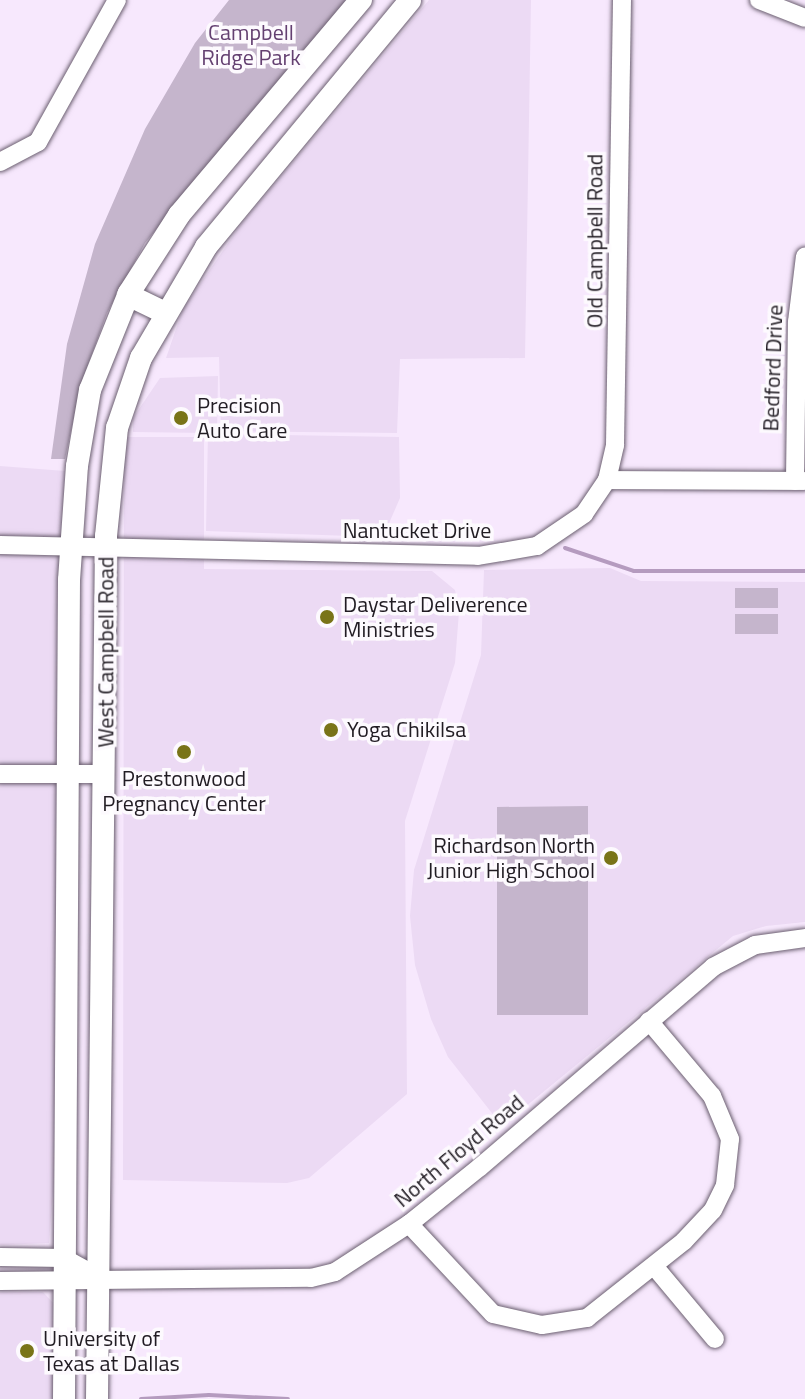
<!DOCTYPE html>
<html>
<head>
<meta charset="utf-8">
<style>
  body { margin:0 }
  #map { position:relative; width:805px; height:1399px; overflow:hidden; background:#f7e8fd; font-family:"Titillium Web",sans-serif }
  div>[style] { position:absolute }
  .built>* { inset:0; background:#ecdaf4 }
  .green>* { inset:0; background:#c5b5cc }
  .stream>* { height:4px; margin:-2px; padding:0 2px; transform-origin:2px; border-radius:2px; background:#b59bbf }
  .roads { filter:drop-shadow(0 0 2px #6b5f70) drop-shadow(0 0 2px #6b5f70) }
  .minor>* { height:18px; margin:-9px; padding:0 9px; transform-origin:9px; border-radius:9px; background:#fff }
  .major>* { height:22px; margin:-11px; padding:0 11px; transform-origin:11px; border-radius:11px; background:#fff }
  .dots>* { width:22px; height:22px; translate:-50% -50%; box-sizing:border-box; border:4px solid #fdfafe; border-radius:50% }
  span { translate:-50% -50%; white-space:nowrap; text-align:center; line-height:1.15; -webkit-text-stroke:7px #fdfafe; paint-order:stroke }
  .park-label { font-size:22px; color:#644071 }
  .street-label { font-size:22px; color:#211c23 }
  .poi-label { font-size:22px; color:#211c23 }
  .left { translate:0 -50%; text-align:left }
  .right { translate:-100% -50%; text-align:right }
</style>
</head>
<body>
<div id="map">
  <div class="built">
    <i style="clip-path:polygon(429px 0,531px 0,525px 358px,400px 359px,397px 433px,221px 431px,219px 357px,166px 358px,183px 309px,242px 223px)"></i>
    <i style="clip-path:polygon(218px 376px,217px 434px,399px 437px,400px 498px,383px 537px,206px 531px,208px 433px,133px 432px,133px 418px,160px 378px)"></i>
    <i style="clip-path:polygon(124px 437px,204px 437px,204px 569px,432px 571px,455px 590px,459px 612px,455px 663px,405px 821px,407px 1094px,309px 1178px,287px 1183px,123px 1180px)"></i>
    <i style="clip-path:polygon(0 466px,65px 471px,60px 572px,57px 1139px,49px 1243px,0 1245px)"></i>
    <i style="clip-path:polygon(610px 568px,641px 581px,805px 582px,805px 922px,766px 926px,733px 936px,502px 1126px,448px 1057px,431px 1019px,415px 965px,410px 916px,414px 870px,481px 655px,484px 570px)"></i>
    <i style="clip-path:polygon(0 1292px,43px 1292px,54px 1304px,53px 1399px,0 1399px)"></i>
  </div>
  <div class="green">
    <i style="clip-path:polygon(229px 0,346px 0,145px 243px,107px 313px,81px 384px,65px 459px,51px 459px,67px 344px,95px 244px,145px 129px,195px 43px)"></i>
    <i style="clip-path:polygon(735px 588px,778px 588px,778px 608px,735px 608px)"></i>
    <i style="clip-path:polygon(735px 614px,778px 614px,778px 634px,735px 634px)"></i>
    <i style="clip-path:polygon(588px 806px,588px 1015px,497px 1015px,497px 807px)"></i>
  </div>
  <div class="stream">
    <i style="left:565px;top:548px;width:73px;rotate:18.4deg"></i>
    <i style="left:634px;top:571px;width:171px"></i>
    <i style="left:141px;top:1399px;width:68px;rotate:-3.4deg"></i>
    <i style="left:209px;top:1395px;width:79px;rotate:2.9deg"></i>
  </div>
  <div class="roads">
    <div class="minor">
      <i style="left:759px;top:0;width:49px;rotate:21.4deg"></i>
      <i style="left:0;top:162px;width:43px;rotate:-27.8deg"></i>
      <i style="left:38px;top:142px;width:162px;rotate:-60.9deg"></i>
      <i style="left:607px;top:480px;width:197px;rotate:0.3deg"></i>
      <i style="left:795px;top:481px;width:159px;rotate:-89.3deg"></i>
      <i style="left:797px;top:322px;width:66px;rotate:-83.1deg"></i>
      <i style="left:0;top:545px;width:478px;rotate:1.3deg"></i>
      <i style="left:478px;top:556px;width:60px;rotate:-9.6deg"></i>
      <i style="left:537px;top:546px;width:57px;rotate:-34.2deg"></i>
      <i style="left:584px;top:514px;width:41px;rotate:-55.9deg"></i>
      <i style="left:607px;top:480px;width:36px;rotate:-77deg"></i>
      <i style="left:615px;top:445px;width:445px;rotate:-89.1deg"></i>
      <i style="left:0;top:774px;width:105px"></i>
      <i style="left:409px;top:1224px;width:123px;rotate:47deg"></i>
      <i style="left:493px;top:1314px;width:50px;rotate:12.7deg"></i>
      <i style="left:542px;top:1325px;width:46px;rotate:-8.8deg"></i>
      <i style="left:587px;top:1318px;width:124px;rotate:-38.4deg"></i>
      <i style="left:684px;top:1241px;width:42px;rotate:-46.9deg"></i>
      <i style="left:713px;top:1210px;width:28px;rotate:-64deg"></i>
      <i style="left:725px;top:1185px;width:46px;rotate:-83.8deg"></i>
      <i style="left:730px;top:1139px;width:47px;rotate:-112.7deg"></i>
      <i style="left:712px;top:1096px;width:98px;rotate:-130deg"></i>
      <i style="left:0;top:1257px;width:64px;rotate:0.9deg"></i>
      <i style="left:64px;top:1258px;width:39px;rotate:29deg"></i>
      <i style="left:654px;top:1266px;width:95px;rotate:50.1deg"></i>
      <i style="left:0;top:1281px;width:311px;rotate:-0.6deg"></i>
      <i style="left:311px;top:1278px;width:25px;rotate:-14deg"></i>
      <i style="left:335px;top:1272px;width:88px;rotate:-33deg"></i>
      <i style="left:409px;top:1224px;width:91px;rotate:-38.8deg"></i>
      <i style="left:480px;top:1167px;width:307px;rotate:-40.6deg"></i>
      <i style="left:713px;top:967px;width:47px;rotate:-27.6deg"></i>
      <i style="left:755px;top:945px;width:50px;rotate:-8deg"></i>
    </div>
    <div class="major">
      <i style="left:128px;top:295px;width:41px;rotate:25.9deg"></i>
      <i style="left:64px;top:1399px;width:819px;rotate:-89.65deg"></i>
      <i style="left:69px;top:580px;width:114px;rotate:-86deg"></i>
      <i style="left:77px;top:466px;width:77px;rotate:-80.3deg"></i>
      <i style="left:90px;top:390px;width:105px;rotate:-68.1deg"></i>
      <i style="left:129px;top:293px;width:93px;rotate:-57.3deg"></i>
      <i style="left:179px;top:215px;width:282px;rotate:-49.8deg"></i>
      <i style="left:97px;top:1399px;width:863px;rotate:-89.4deg"></i>
      <i style="left:106px;top:536px;width:109px;rotate:-84.2deg"></i>
      <i style="left:117px;top:428px;width:74px;rotate:-71.1deg"></i>
      <i style="left:141px;top:358px;width:129px;rotate:-59.6deg"></i>
      <i style="left:206px;top:247px;width:320px;rotate:-50.4deg"></i>
    </div>
  </div>
  <div class="dots">
    <i style="left:181px;top:418px;background:#797418"></i>
    <i style="left:327px;top:617px;background:#797418"></i>
    <i style="left:331px;top:730px;background:#797418"></i>
    <i style="left:184px;top:752px;background:#797418"></i>
    <i style="left:611px;top:858px;background:#797418"></i>
    <i style="left:27px;top:1351px;background:#797418"></i>
  </div>
  <div class="park-label">
    <span style="left:251px;top:45px">Campbell<br>Ridge Park</span>
  </div>
  <div class="street-label">
    <span style="left:595px;top:241px;rotate:-90deg">Old Campbell Road</span>
    <span style="left:773px;top:368px;rotate:-88deg">Bedford Drive</span>
    <span style="left:417px;top:531px">Nantucket Drive</span>
    <span style="left:106px;top:652px;rotate:-90deg">West Campbell Road</span>
    <span style="left:459px;top:1151px;rotate:-40deg">North Floyd Road</span>
  </div>
  <div class="poi-label">
    <span class="left" style="left:197px;top:418px">Precision<br>Auto Care</span>
    <span class="left" style="left:343px;top:617px">Daystar Deliverence<br>Ministries</span>
    <span class="left" style="left:347px;top:730px">Yoga Chikilsa</span>
    <span style="left:184px;top:791px">Prestonwood<br>Pregnancy Center</span>
    <span class="right" style="left:595px;top:858px">Richardson North<br>Junior High School</span>
    <span class="left" style="left:43px;top:1351px">University of<br>Texas at Dallas</span>
  </div>
</div>
</body>
</html>
